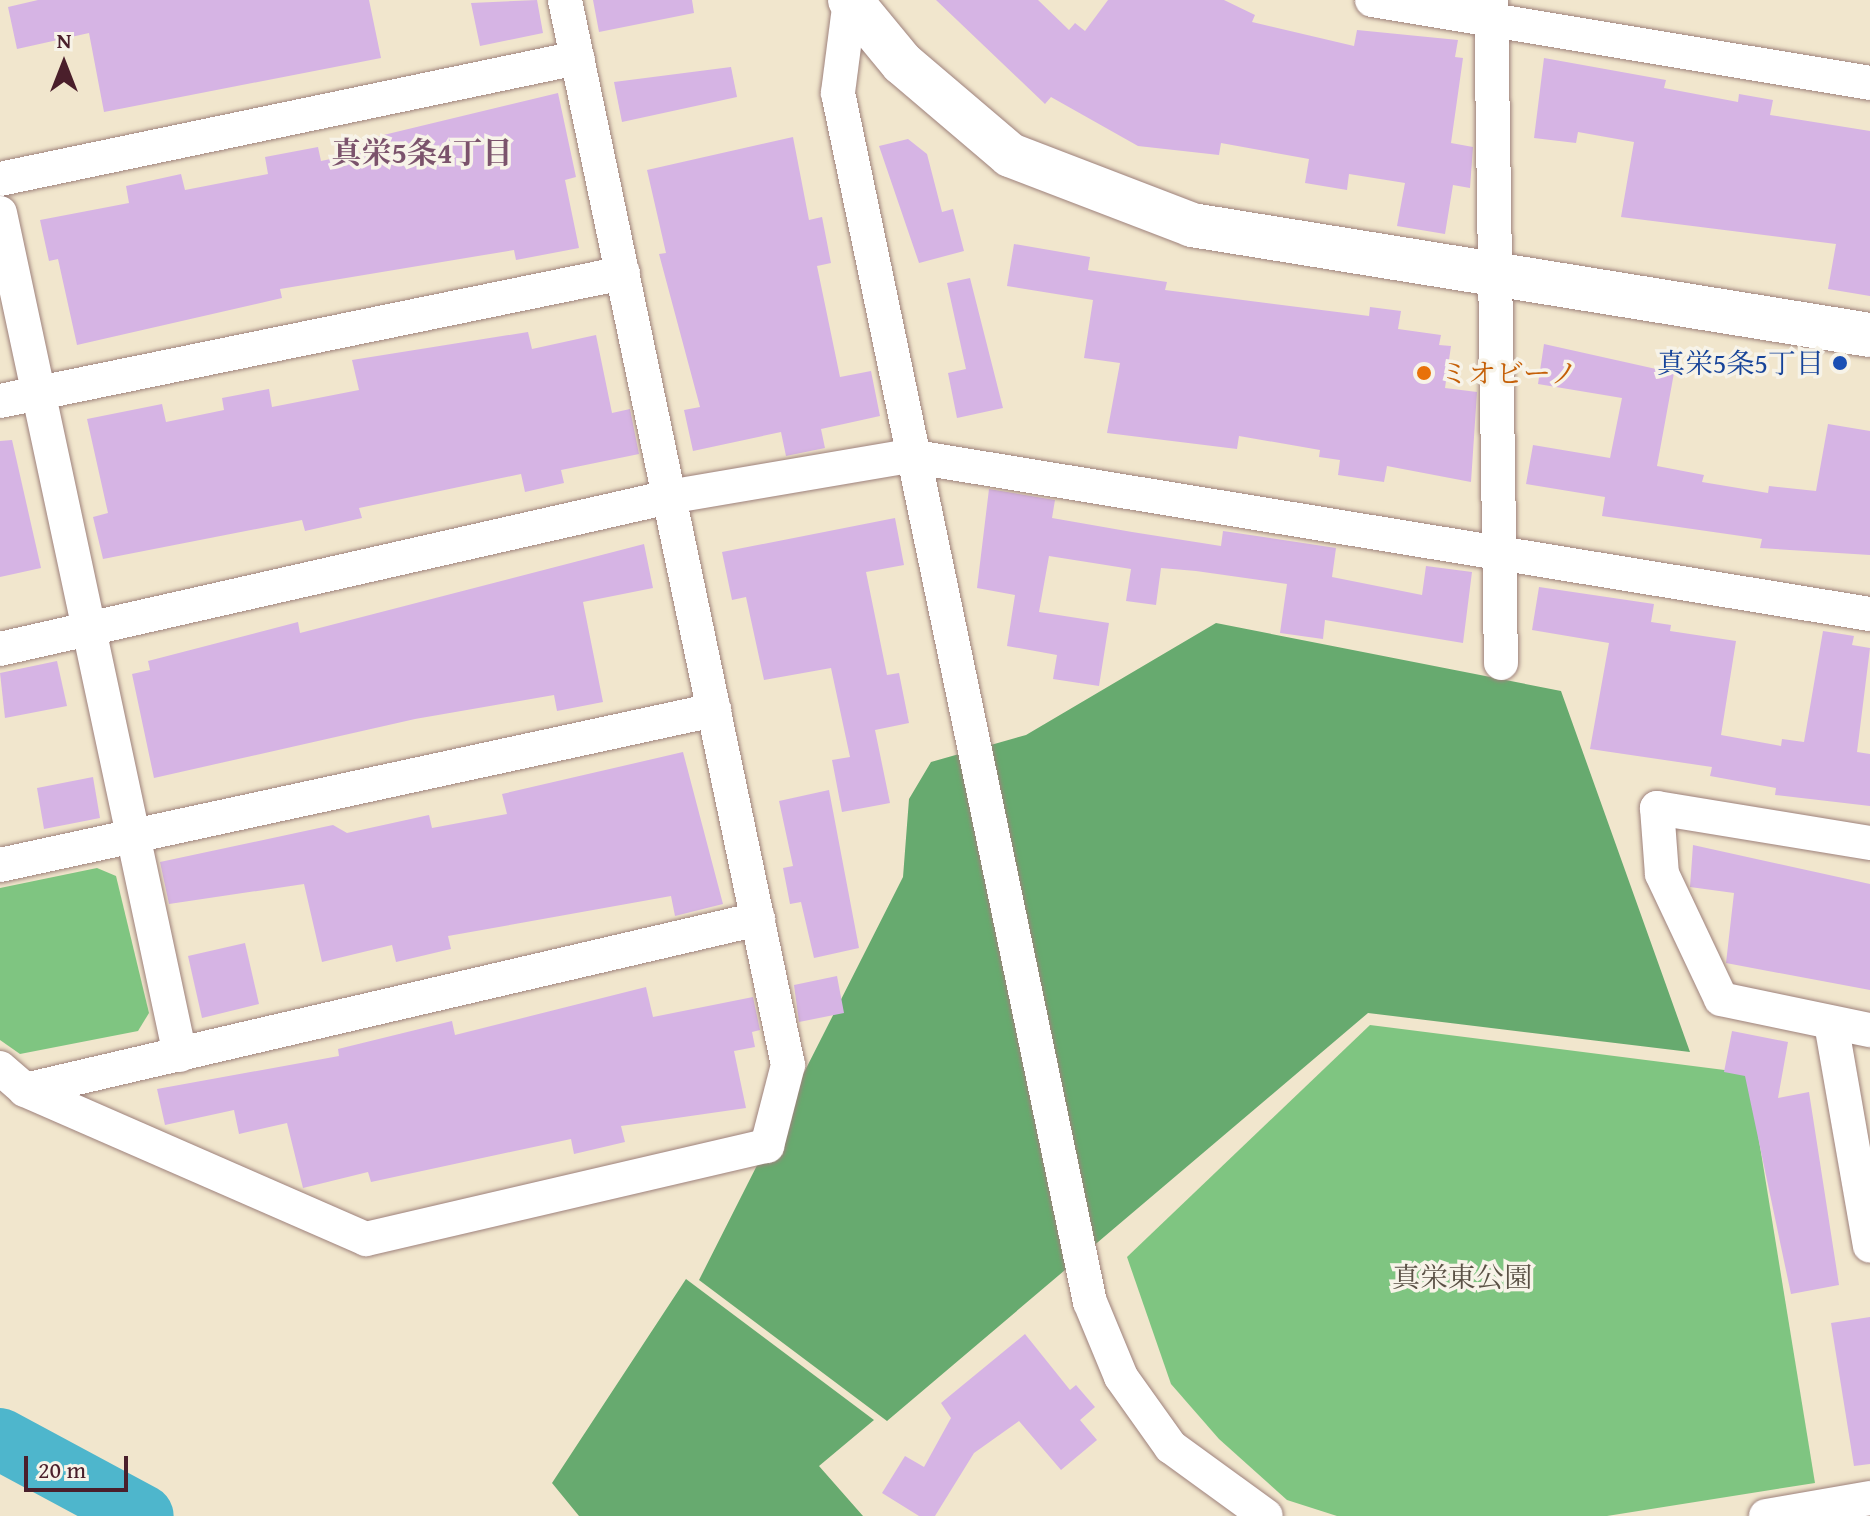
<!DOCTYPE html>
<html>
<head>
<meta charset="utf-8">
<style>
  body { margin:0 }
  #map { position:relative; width:1870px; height:1516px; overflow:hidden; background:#f1e6cd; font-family:"Gentium Book Plus","Noto Serif JP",serif }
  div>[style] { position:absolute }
  .green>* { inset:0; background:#7fc581 }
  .forest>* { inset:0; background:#67aa6f }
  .river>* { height:62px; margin:-31px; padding:0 31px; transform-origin:31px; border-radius:31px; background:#4eb6cc }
  .building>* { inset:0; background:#d6b4e4 }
  .roads { filter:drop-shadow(0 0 2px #9e827c) drop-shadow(0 0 2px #9e827c) }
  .street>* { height:34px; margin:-17px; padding:0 17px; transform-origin:17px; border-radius:17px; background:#fff }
  .secondary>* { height:44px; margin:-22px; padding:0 22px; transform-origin:22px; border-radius:22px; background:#fff }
  .dots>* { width:22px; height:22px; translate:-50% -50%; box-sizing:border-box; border:4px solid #f7f3e8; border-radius:50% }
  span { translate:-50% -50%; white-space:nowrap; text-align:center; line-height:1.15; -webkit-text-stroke:7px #f7f3e8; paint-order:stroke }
  .transit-label { font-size:28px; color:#164399 }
  .right { translate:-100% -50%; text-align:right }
  .food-label { font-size:28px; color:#c56008 }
  .left { translate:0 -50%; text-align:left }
  .park-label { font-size:28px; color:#5a5145 }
  .neighbourhood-label { font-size:30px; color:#7b536c; font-weight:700 }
  .north { position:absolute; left:24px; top:24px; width:80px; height:80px; -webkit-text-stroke:6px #f7f3e8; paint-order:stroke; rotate:0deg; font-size:22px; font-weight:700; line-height:32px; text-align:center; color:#4a1f2b }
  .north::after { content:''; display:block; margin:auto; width:28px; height:36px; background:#4a1f2b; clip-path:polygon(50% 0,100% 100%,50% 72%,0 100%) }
  .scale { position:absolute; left:24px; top:1456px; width:104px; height:36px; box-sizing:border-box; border:4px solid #4a1f2b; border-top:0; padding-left:10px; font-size:24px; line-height:28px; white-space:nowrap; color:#4a1f2b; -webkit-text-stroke:6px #f7f3e8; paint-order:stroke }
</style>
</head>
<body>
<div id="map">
  <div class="green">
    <i style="clip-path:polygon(97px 868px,116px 876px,149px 1013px,138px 1031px,20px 1054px,0 1040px,0 888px)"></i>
    <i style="clip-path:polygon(1370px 1025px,1748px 1073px,1815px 1483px,1607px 1516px,1337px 1516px,1287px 1500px,1219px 1439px,1171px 1384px,1127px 1257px)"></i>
  </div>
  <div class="forest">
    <i style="clip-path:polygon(1216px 623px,1561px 691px,1690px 1052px,1368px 1013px,887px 1421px,699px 1280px,903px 877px,909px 799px,931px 762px,1026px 735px)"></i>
    <i style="clip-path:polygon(686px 1279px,874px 1420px,819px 1466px,863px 1516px,579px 1516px,552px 1483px)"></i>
  </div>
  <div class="river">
    <i style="left:0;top:1439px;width:162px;rotate:28.3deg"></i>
  </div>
  <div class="building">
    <i style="clip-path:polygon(38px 0,369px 0,381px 58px,104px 112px,89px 33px,17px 49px,8px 7px)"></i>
    <i style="clip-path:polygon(537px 0,543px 33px,480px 46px,471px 3px)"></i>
    <i style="clip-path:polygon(593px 0,692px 0,694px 13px,599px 32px)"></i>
    <i style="clip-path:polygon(936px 0,1038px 0,1069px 30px,1075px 23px,1085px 31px,1108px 0,1224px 0,1255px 15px,1252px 22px,1354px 46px,1357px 30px,1458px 40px,1455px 57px,1463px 58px,1451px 143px,1473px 147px,1470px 188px,1453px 185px,1445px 234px,1397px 226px,1405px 183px,1349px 174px,1347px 190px,1305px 183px,1309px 159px,1221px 143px,1219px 155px,1138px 146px,1051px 97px,1045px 104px)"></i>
    <i style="clip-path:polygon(1544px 58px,1666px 80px,1664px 88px,1738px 102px,1739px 94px,1773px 100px,1770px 115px,1870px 131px,1870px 296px,1828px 289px,1836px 244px,1621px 217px,1634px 142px,1578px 132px,1576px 143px,1534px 138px)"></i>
    <i style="clip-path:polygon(731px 67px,737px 97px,622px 122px,614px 82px)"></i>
    <i style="clip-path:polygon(558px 93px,576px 177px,565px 180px,579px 248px,516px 260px,514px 250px,280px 289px,282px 298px,77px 345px,58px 259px,49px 261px,40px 220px,129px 203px,126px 186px,181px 174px,185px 190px,268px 174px,265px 157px,318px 147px,321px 161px,373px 150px,371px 138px)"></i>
    <i style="clip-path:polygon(793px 137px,809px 220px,822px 217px,831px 263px,817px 266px,840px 377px,871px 371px,880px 416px,821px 429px,825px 448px,786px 456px,781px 432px,693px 451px,684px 410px,700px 407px,659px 254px,666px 253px,647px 170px)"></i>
    <i style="clip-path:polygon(908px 139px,927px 154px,942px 212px,953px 209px,964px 251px,919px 263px,879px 146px)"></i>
    <i style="clip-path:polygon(1014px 244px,1090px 257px,1088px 270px,1167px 282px,1165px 290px,1369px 316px,1370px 307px,1401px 311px,1398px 329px,1441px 335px,1439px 345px,1451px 346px,1445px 388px,1477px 392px,1471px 482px,1387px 466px,1384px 482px,1338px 475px,1340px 460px,1319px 457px,1320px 450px,1239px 436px,1237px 449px,1107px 433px,1120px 363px,1084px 358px,1093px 300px,1007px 286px)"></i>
    <i style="clip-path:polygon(970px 278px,1003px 408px,957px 418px,948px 373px,966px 369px,947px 283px)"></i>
    <i style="clip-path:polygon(528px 332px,532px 349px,596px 335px,612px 413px,630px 409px,639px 454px,561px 470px,564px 483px,525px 492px,521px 474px,359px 508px,362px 518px,305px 531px,302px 520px,103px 559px,93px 517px,108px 513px,87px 419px,162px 404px,166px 422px,224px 410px,222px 398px,269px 389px,272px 407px,359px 390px,352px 360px)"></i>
    <i style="clip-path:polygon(1544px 344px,1674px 373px,1657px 466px,1704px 475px,1702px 482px,1768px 493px,1769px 486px,1816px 491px,1828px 424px,1870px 431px,1870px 555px,1760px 548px,1762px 539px,1602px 516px,1605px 497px,1526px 484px,1533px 445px,1610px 458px,1622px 398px,1538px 384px)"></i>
    <i style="clip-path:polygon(12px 440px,41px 568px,0 577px,0 441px)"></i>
    <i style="clip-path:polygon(989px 489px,1055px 500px,1052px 518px,1132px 532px,1221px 546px,1223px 531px,1336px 548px,1332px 577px,1422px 595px,1426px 566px,1472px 572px,1463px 643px,1325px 620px,1323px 639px,1280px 633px,1287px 584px,1196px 571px,1161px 568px,1156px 605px,1126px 601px,1131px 569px,1049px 556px,1039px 612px,1109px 623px,1099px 686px,1053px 679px,1057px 655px,1007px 646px,1015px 595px,977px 588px)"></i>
    <i style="clip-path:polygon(895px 518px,904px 565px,866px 572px,887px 675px,899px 673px,909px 723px,875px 730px,890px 803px,842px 812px,832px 760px,850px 757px,831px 668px,764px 680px,746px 597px,732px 600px,722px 552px)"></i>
    <i style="clip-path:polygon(644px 544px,653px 588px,583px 602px,603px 702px,557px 711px,554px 695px,415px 719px,154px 778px,132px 674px,150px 670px,148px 661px,298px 622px,300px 633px)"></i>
    <i style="clip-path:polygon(1539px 587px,1654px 604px,1651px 622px,1671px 625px,1670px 631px,1736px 641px,1721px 735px,1781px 746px,1782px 739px,1804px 742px,1823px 631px,1854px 636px,1852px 645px,1870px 648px,1857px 752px,1870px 754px,1870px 806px,1775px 795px,1776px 788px,1710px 776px,1712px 767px,1590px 749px,1609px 643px,1532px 630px)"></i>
    <i style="clip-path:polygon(57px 661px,67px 706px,5px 718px,0 673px)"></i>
    <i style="clip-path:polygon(683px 752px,723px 904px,675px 916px,671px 896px,448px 936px,451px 949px,396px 962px,392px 945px,322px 962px,304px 884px,169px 904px,160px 862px,333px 825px,347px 833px,429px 815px,432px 828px,507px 814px,502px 794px)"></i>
    <i style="clip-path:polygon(93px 777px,100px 818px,44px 829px,37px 788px)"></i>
    <i style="clip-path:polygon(829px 790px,859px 948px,814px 958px,801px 902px,790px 904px,783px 868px,793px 866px,779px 801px)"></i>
    <i style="clip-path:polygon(1693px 845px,1870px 884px,1870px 990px,1726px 963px,1734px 893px,1690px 887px)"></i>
    <i style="clip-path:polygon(245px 943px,259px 1004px,202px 1018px,188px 956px)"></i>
    <i style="clip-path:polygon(837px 976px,844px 1013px,799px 1022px,794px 985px)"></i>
    <i style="clip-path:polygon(646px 987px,653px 1017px,753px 997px,760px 1030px,752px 1032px,755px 1047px,734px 1051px,746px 1108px,621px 1126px,625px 1142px,574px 1154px,571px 1139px,371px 1182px,368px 1172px,303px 1188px,287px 1123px,239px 1134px,234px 1110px,165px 1125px,157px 1089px,339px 1056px,338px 1049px,452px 1021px,455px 1035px)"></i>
    <i style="clip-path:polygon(1732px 1031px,1788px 1042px,1778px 1098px,1809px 1092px,1839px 1285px,1791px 1294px,1745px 1076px,1724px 1072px)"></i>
    <i style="clip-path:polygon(1870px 1317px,1870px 1464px,1854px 1466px,1831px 1323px)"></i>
    <i style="clip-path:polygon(1025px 1334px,1070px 1390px,1076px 1385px,1095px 1407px,1080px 1420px,1097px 1440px,1061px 1470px,1019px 1421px,974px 1453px,935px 1516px,919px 1516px,882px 1493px,905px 1456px,924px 1467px,951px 1418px,941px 1403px)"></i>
  </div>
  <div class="roads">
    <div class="street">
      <i style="left:850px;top:0;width:94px;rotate:97.4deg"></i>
      <i style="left:838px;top:93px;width:1235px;rotate:78.23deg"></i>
      <i style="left:1090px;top:1302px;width:81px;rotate:67.5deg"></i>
      <i style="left:1121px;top:1377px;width:86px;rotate:54.5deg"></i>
      <i style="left:1171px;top:1447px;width:117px;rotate:36deg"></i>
      <i style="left:1372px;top:0;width:505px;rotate:9.46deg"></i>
      <i style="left:1491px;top:0;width:663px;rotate:89.14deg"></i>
      <i style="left:0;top:179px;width:590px;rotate:-11.84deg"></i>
      <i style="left:0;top:213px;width:861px;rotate:77.93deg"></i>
      <i style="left:0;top:401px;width:636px;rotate:-11.61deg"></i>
      <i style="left:0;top:649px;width:686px;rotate:-12.8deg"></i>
      <i style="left:669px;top:497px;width:243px;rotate:-9.7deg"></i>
      <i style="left:909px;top:456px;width:974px;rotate:9.34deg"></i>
      <i style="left:1870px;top:843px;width:216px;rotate:-170.7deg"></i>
      <i style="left:1657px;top:808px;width:66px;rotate:85.7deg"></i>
      <i style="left:1662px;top:874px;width:138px;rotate:64.7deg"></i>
      <i style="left:1721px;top:999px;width:152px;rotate:11.8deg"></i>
      <i style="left:0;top:865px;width:731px;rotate:-12.25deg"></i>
      <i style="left:1831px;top:1023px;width:226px;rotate:80.1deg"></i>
      <i style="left:0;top:1068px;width:33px;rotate:41deg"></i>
      <i style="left:25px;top:1090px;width:372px;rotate:23.6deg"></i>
      <i style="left:366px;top:1239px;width:412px;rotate:-13.1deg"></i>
      <i style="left:767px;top:1146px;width:84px;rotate:-75.5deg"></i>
      <i style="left:788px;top:1065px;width:1088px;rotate:-101.83deg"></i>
      <i style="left:25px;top:1090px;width:753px;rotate:-13.13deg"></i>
      <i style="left:1766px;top:1516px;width:106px;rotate:-9.8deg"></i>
    </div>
    <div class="secondary">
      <i style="left:850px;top:0;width:82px;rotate:50.5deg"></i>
      <i style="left:902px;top:63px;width:142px;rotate:40.4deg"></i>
      <i style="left:1010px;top:155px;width:195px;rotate:21deg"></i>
      <i style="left:1192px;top:225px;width:687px;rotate:9.22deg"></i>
    </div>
  </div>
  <div class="dots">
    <i style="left:1840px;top:363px;background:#1a4fb4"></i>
    <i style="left:1424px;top:373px;background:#e8710a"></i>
  </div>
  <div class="transit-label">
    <span class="right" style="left:1824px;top:363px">真栄5条5丁目</span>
  </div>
  <div class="food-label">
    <span class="left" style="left:1440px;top:373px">ミオビーノ</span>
  </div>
  <div class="park-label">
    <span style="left:1462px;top:1277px">真栄東公園</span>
  </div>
  <div class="neighbourhood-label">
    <span style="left:422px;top:152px">真栄5条4丁目</span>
  </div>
  <div class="north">N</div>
  <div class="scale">20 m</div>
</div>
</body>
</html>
